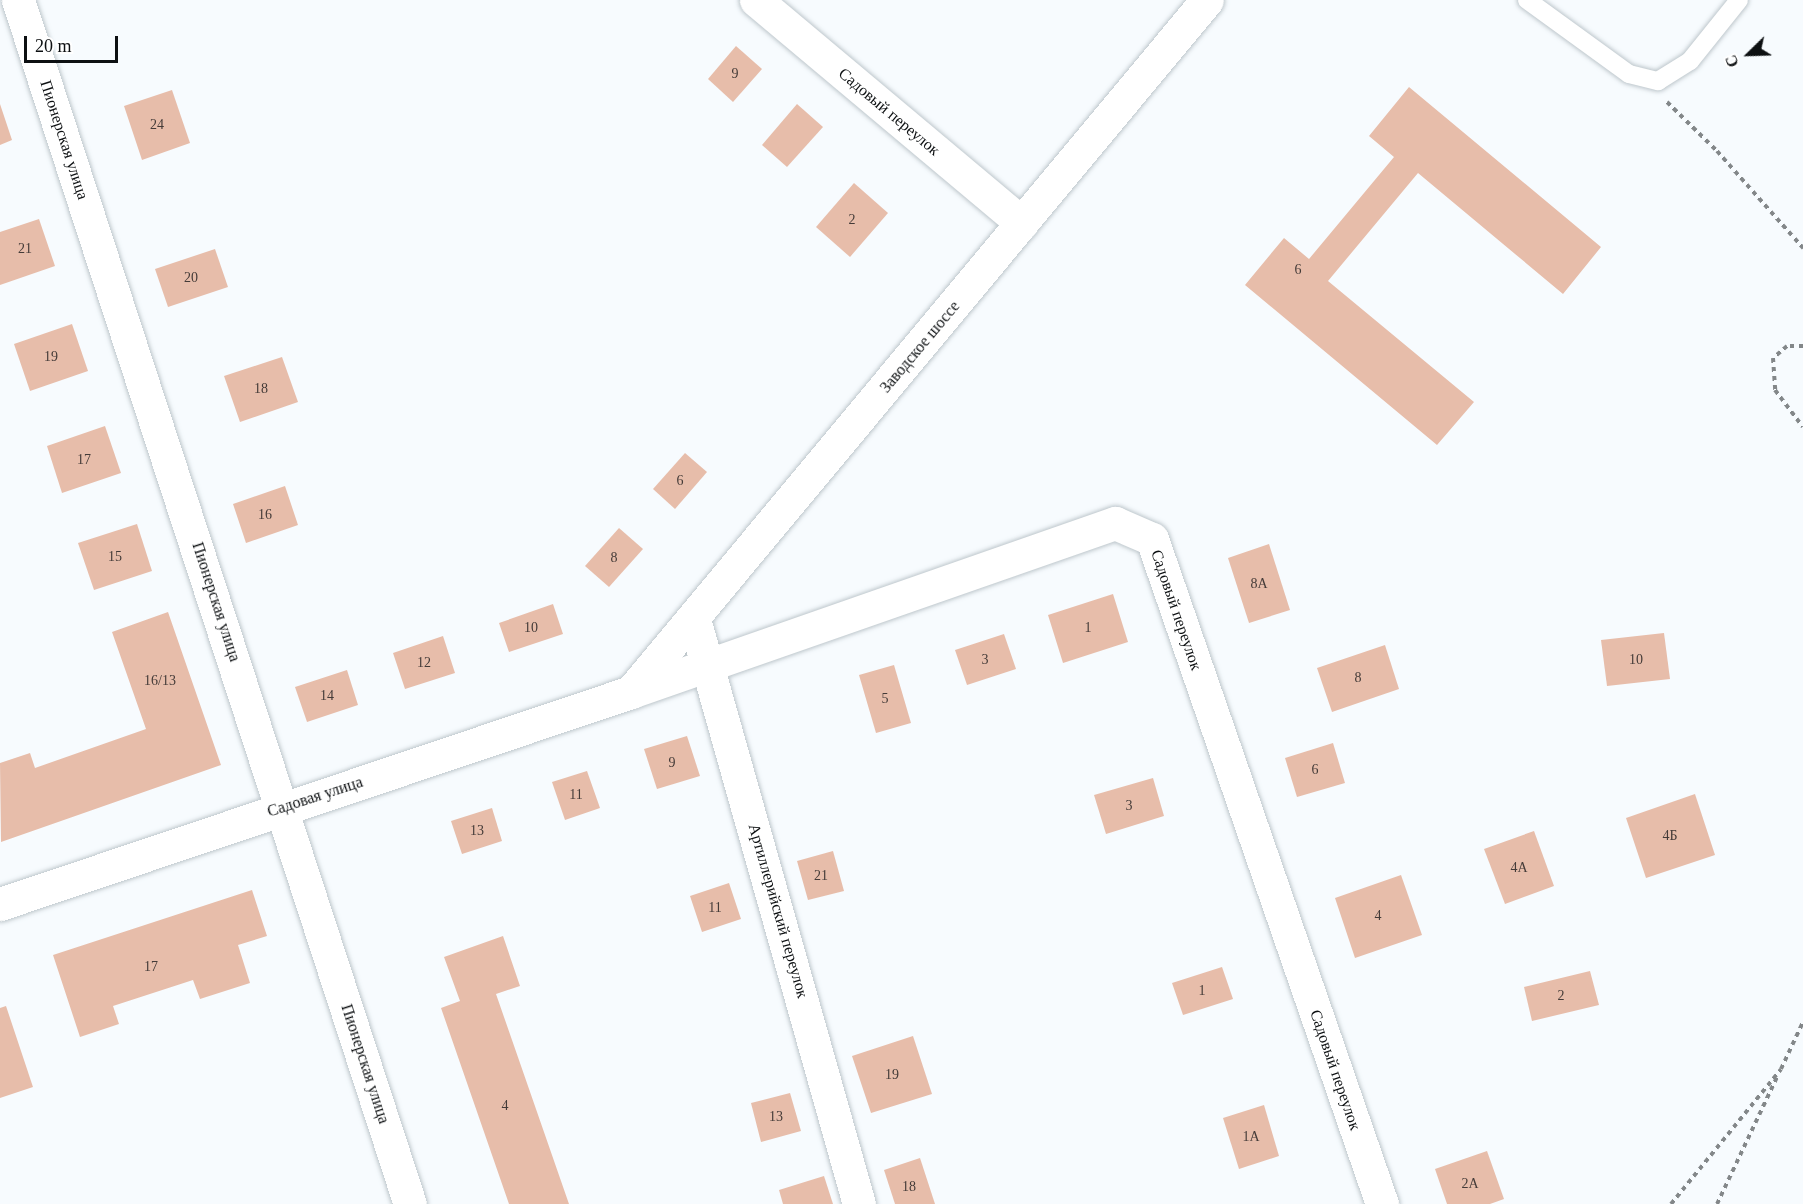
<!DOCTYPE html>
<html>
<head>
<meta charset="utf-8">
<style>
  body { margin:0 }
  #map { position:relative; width:1803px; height:1204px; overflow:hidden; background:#f7fbfe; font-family:"Times New Roman",serif }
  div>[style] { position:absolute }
  .building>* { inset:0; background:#e7bdaa }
  .path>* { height:4px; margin-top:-2px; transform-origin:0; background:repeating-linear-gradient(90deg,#838789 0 4.5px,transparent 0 9px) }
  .roads { filter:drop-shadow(0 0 2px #bec7cc) drop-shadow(0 0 2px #bec7cc) }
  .lane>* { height:18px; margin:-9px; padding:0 9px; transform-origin:9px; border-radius:9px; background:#fff }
  .street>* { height:33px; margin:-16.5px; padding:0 16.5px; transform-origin:16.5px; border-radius:16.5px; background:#fff }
  .secondary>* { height:33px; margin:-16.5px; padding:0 16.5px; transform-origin:16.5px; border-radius:16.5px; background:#fff }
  span { translate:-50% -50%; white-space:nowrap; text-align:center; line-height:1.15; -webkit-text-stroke:4.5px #fff; paint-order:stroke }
  .number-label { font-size:14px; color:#443b38 }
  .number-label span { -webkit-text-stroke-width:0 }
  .street-label { font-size:16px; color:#0d1012 }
  .north { position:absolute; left:1719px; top:24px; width:60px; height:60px; -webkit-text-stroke:4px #fff; paint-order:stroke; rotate:247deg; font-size:16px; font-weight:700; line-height:24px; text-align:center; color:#0d1012 }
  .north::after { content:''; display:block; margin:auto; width:21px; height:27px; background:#0d1012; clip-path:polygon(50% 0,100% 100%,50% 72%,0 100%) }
  .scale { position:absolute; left:24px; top:36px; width:94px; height:27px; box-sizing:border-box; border:3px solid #0d1012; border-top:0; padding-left:8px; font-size:18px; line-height:21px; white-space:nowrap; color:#0d1012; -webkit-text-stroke:4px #fff; paint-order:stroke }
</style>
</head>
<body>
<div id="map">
  <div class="building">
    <i style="clip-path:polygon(736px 46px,762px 69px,733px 102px,708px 79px)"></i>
    <i style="clip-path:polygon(1409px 87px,1601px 247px,1563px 294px,1418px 173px,1328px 281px,1474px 402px,1437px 445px,1245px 285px,1284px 238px,1309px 259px,1394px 157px,1369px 136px)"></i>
    <i style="clip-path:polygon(172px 90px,190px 143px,142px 160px,124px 106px)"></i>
    <i style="clip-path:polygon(0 104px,12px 140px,0 145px)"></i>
    <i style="clip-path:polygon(797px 104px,823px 127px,787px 167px,762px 145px)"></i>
    <i style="clip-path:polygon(854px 183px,888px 213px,850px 257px,816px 227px)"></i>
    <i style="clip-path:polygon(39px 219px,55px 266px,0 285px,0 232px)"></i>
    <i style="clip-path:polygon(215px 249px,228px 287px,168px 307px,155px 269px)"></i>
    <i style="clip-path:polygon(72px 324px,88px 371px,30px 391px,14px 344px)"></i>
    <i style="clip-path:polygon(282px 357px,298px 402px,240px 422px,224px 376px)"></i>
    <i style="clip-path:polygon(105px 426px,121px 473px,62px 493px,47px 446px)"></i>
    <i style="clip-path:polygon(685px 453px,707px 472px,675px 509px,653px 489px)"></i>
    <i style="clip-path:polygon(285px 486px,298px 525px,246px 543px,233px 504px)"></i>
    <i style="clip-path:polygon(137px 524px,152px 571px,94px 590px,78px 543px)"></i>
    <i style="clip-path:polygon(619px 528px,643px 549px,609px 587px,585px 566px)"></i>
    <i style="clip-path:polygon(1269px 544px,1290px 610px,1249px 623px,1228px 558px)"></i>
    <i style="clip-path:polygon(1113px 594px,1128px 642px,1063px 663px,1048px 615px)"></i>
    <i style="clip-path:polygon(553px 604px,563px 634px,509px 652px,499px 623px)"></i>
    <i style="clip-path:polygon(168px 612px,221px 765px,1px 842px,0 763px,30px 753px,35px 768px,146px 729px,112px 632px)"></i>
    <i style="clip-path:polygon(1664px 633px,1670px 679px,1607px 686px,1601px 640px)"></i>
    <i style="clip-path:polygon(1004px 634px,1016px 669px,967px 685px,955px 650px)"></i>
    <i style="clip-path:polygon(443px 636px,455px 673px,405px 689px,393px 653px)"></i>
    <i style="clip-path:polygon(1385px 645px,1399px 689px,1332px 712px,1317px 668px)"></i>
    <i style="clip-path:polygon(894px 665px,911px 723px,876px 733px,859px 675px)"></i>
    <i style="clip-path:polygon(347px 670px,358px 705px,307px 722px,295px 687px)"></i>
    <i style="clip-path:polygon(687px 736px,700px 776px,657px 789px,644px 749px)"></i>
    <i style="clip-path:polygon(1333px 743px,1345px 783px,1297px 797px,1285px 758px)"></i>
    <i style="clip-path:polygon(587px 771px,600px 808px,565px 820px,552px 782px)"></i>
    <i style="clip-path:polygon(1153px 778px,1164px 816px,1106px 834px,1094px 795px)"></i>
    <i style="clip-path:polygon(1695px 794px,1715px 855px,1646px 878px,1626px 818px)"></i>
    <i style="clip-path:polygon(492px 808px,502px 841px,462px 854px,451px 821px)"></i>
    <i style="clip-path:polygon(1534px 831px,1554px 886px,1505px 904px,1484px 849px)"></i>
    <i style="clip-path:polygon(833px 851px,844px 891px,808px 900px,797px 861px)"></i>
    <i style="clip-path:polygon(1401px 875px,1422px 935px,1355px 958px,1335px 898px)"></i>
    <i style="clip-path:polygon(729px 883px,741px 919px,702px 932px,690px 896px)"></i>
    <i style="clip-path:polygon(252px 890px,267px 936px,238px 945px,250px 983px,200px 999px,193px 980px,113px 1006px,119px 1024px,80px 1037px,53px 955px)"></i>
    <i style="clip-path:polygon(503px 936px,520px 986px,496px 994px,569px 1204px,509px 1204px,441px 1008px,460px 1001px,444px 957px)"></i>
    <i style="clip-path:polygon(1222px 967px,1233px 999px,1183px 1015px,1172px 983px)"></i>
    <i style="clip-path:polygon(1590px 971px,1599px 1005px,1532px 1021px,1524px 987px)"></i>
    <i style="clip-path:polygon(6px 1006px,33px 1087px,0 1098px,0 1008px)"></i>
    <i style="clip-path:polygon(913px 1036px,932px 1094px,871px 1113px,852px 1056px)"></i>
    <i style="clip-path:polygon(790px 1093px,801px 1131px,761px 1142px,751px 1103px)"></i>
    <i style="clip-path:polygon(1264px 1105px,1279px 1156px,1239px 1169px,1223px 1118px)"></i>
    <i style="clip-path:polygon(1487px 1151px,1504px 1199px,1490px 1204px,1447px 1204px,1435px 1169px)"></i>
    <i style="clip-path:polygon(920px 1158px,935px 1204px,895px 1204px,884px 1170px)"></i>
    <i style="clip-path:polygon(824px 1176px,833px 1204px,783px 1204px,779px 1190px)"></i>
  </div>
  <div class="path">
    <i style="left:1667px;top:102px;width:70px;rotate:44.4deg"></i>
    <i style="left:1717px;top:151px;width:130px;rotate:48.4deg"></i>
    <i style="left:1803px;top:346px;width:16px;rotate:180deg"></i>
    <i style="left:1787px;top:346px;width:18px;rotate:139deg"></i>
    <i style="left:1773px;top:358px;width:32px;rotate:86deg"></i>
    <i style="left:1775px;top:390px;width:46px;rotate:52.9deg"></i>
    <i style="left:1671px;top:1204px;width:174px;rotate:-50.8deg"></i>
    <i style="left:1781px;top:1069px;width:52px;rotate:-64.9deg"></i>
    <i style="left:1717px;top:1204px;width:143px;rotate:-64.7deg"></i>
  </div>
  <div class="roads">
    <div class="lane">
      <i style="left:1527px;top:0;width:126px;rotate:36deg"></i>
      <i style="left:1629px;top:74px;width:30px;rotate:14deg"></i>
      <i style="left:1658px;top:81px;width:38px;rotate:-32deg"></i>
      <i style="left:1690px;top:61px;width:78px;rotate:-51.2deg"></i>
    </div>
    <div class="street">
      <i style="left:756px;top:0;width:347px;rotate:40deg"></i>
      <i style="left:694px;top:619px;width:608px;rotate:74.25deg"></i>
      <i style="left:631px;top:692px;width:513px;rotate:-19.25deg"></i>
      <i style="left:1115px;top:523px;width:40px;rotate:23.4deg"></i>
      <i style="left:1152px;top:539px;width:704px;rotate:70.92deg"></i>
    </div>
    <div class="secondary">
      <i style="left:18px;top:0;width:1266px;rotate:71.97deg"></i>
      <i style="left:0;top:904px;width:666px;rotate:-18.57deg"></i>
      <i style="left:631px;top:692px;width:900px;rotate:-50.23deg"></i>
    </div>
  </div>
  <div class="number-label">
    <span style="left:735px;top:74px">9</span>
    <span style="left:157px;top:125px">24</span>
    <span style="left:852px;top:220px">2</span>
    <span style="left:25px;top:249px">21</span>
    <span style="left:1298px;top:270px">6</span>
    <span style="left:191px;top:278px">20</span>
    <span style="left:51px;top:357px">19</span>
    <span style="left:261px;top:389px">18</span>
    <span style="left:84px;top:460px">17</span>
    <span style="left:680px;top:481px">6</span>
    <span style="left:265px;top:515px">16</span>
    <span style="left:115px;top:557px">15</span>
    <span style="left:614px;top:558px">8</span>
    <span style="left:1259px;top:584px">8А</span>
    <span style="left:531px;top:628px">10</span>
    <span style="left:1088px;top:628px">1</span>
    <span style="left:985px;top:660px">3</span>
    <span style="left:1636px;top:660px">10</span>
    <span style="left:424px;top:663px">12</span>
    <span style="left:1358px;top:678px">8</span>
    <span style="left:160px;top:681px">16/13</span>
    <span style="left:327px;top:696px">14</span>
    <span style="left:885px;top:699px">5</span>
    <span style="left:672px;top:763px">9</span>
    <span style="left:1315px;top:770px">6</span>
    <span style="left:576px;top:795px">11</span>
    <span style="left:1129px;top:806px">3</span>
    <span style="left:477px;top:831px">13</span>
    <span style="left:1670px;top:836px">4Б</span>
    <span style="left:1519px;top:868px">4А</span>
    <span style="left:821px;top:876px">21</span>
    <span style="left:715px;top:908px">11</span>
    <span style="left:1378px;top:916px">4</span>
    <span style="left:151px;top:967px">17</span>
    <span style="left:1202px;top:991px">1</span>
    <span style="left:1561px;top:996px">2</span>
    <span style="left:892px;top:1075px">19</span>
    <span style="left:505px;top:1106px">4</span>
    <span style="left:776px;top:1117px">13</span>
    <span style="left:1251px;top:1137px">1А</span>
    <span style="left:1470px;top:1184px">2А</span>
    <span style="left:909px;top:1187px">18</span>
  </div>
  <div class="street-label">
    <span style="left:889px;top:112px;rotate:40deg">Садовый переулок</span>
    <span style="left:64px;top:140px;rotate:72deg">Пионерская улица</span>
    <span style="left:920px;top:347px;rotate:-50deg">Заводское шоссе</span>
    <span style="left:216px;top:602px;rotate:72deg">Пионерская улица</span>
    <span style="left:1176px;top:610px;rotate:71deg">Садовый переулок</span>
    <span style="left:315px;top:797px;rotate:-18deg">Садовая улица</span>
    <span style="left:778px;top:911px;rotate:74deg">Артиллерийский переулок</span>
    <span style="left:365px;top:1064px;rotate:72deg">Пионерская улица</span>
    <span style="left:1335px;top:1070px;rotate:71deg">Садовый переулок</span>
  </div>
  <div class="north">С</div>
  <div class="scale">20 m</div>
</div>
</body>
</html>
